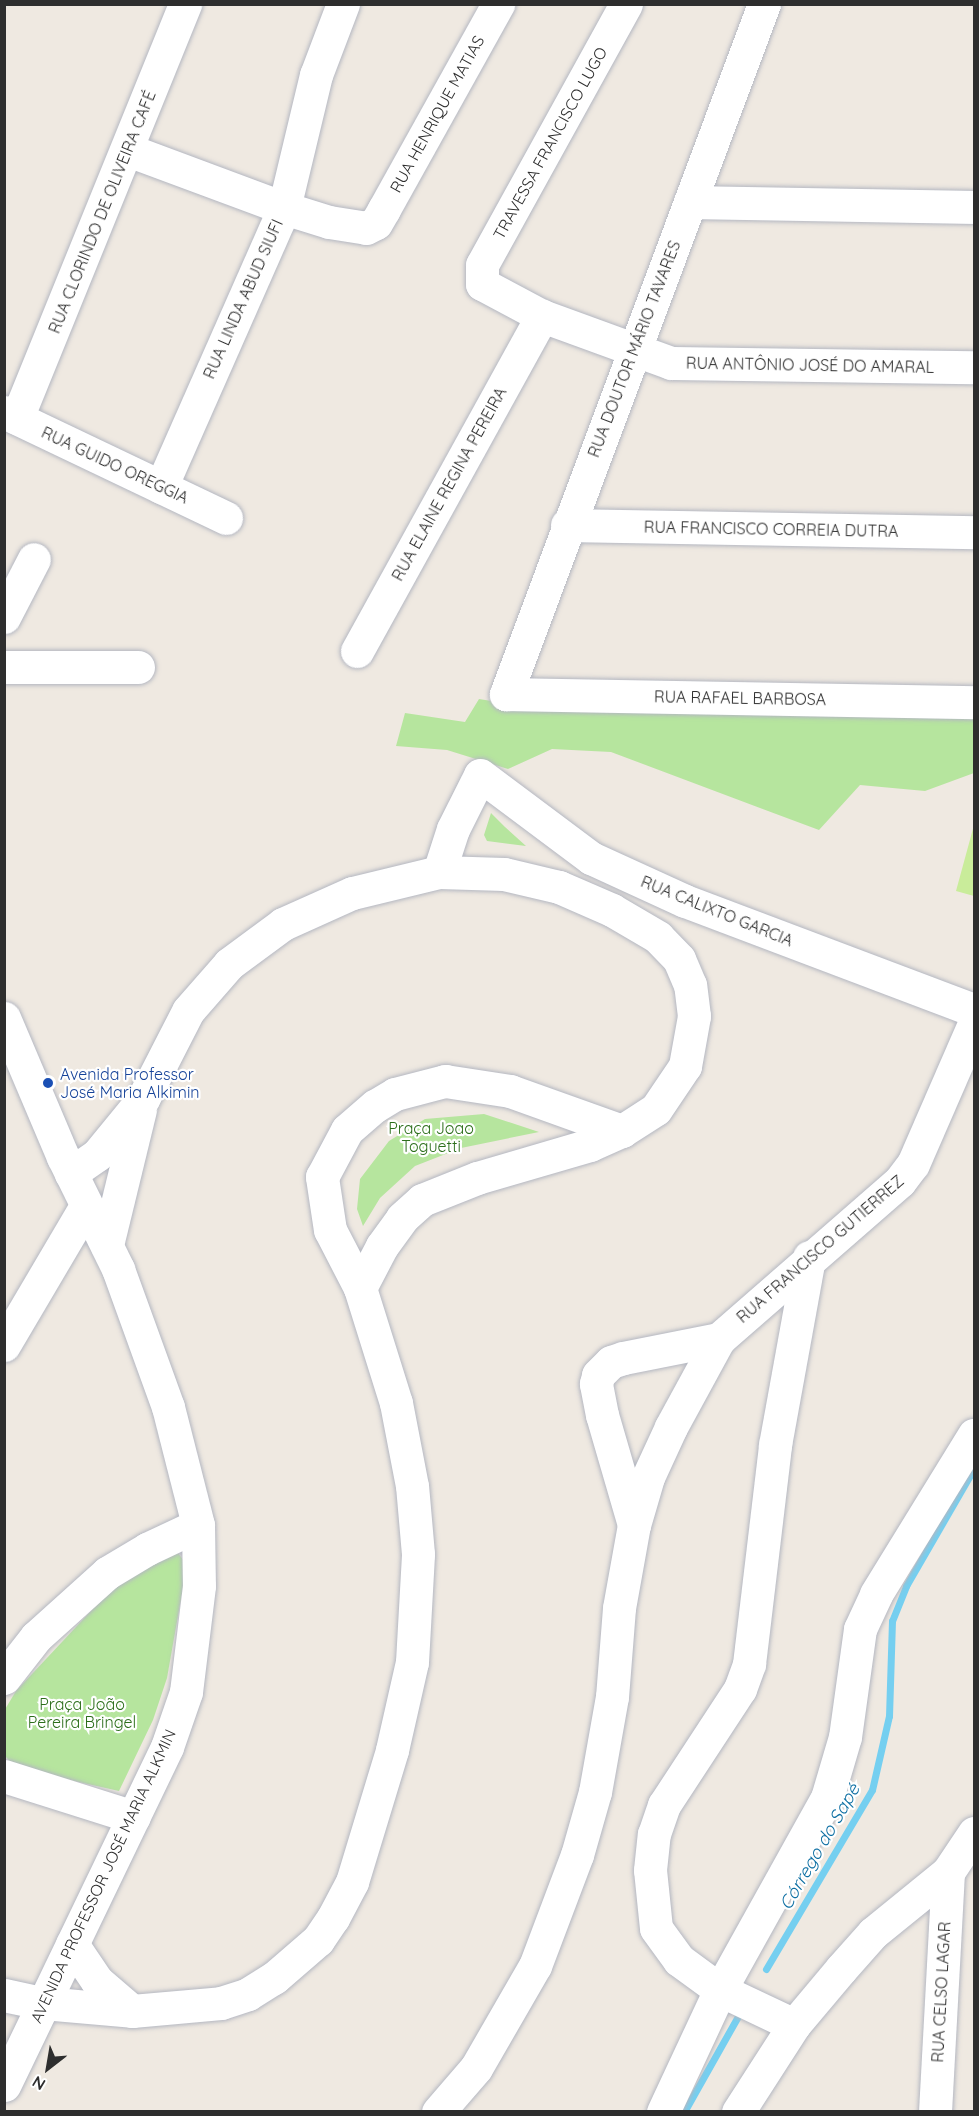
<!DOCTYPE html>
<html>
<head>
<meta charset="utf-8">
<style>
  body { margin:0 }
  #map { position:relative; width:979px; height:2116px; overflow:hidden; background:#efe9e1; font-family:Quicksand,sans-serif }
  div>[style] { position:absolute }
  .green>* { inset:0; background:#b6e59e }
  .pitch>* { inset:0; background:#c9ec9a }
  .stream>* { height:7px; margin:-3.5px; padding:0 3.5px; transform-origin:3.5px; border-radius:3.5px; background:#75cff0 }
  .roads { filter:drop-shadow(0 0 2px #b4b7c1) drop-shadow(0 0 2px #b4b7c1) }
  .minor>* { height:33px; margin:-16.5px; padding:0 16.5px; transform-origin:16.5px; border-radius:16.5px; background:#fff }
  .dots>* { width:16px; height:16px; translate:-50% -50%; box-sizing:border-box; border:3px solid #fff; border-radius:50% }
  span { translate:-50% -50%; white-space:nowrap; text-align:center; line-height:1.15; -webkit-text-stroke:4.5px #fff; paint-order:stroke }
  .street-label { font-size:16px; color:#2e2e2e }
  .transit-label { font-size:16px; color:#164399 }
  .left { translate:0 -50%; text-align:left }
  .park-label { font-size:16px; color:#2c6e1b }
  .water-label { font-size:18px; color:#0d6fa3; font-style:italic }
  .frame { position:absolute; inset:0; border:6px solid #2e2e2e; pointer-events:none }
  .north { position:absolute; left:18px; top:2038px; width:60px; height:60px; -webkit-text-stroke:4px #fff; paint-order:stroke; rotate:211deg; font-size:16px; font-weight:700; line-height:24px; text-align:center; color:#2e2e2e }
  .north::after { content:''; display:block; margin:auto; width:21px; height:27px; background:#2e2e2e; clip-path:polygon(50% 0,100% 100%,50% 72%,0 100%) }
</style>
</head>
<body>
<div id="map">
  <div class="green">
    <i style="clip-path:polygon(479px 699px,516px 705px,974px 711px,974px 773px,925px 791px,860px 785px,819px 830px,611px 752px,552px 749px,508px 769px,447px 750px,396px 746px,405px 713px,465px 722px)"></i>
    <i style="clip-path:polygon(491px 813px,505px 827px,526px 846px,487px 841px,484px 835px)"></i>
    <i style="clip-path:polygon(484px 1114px,539px 1132px,461px 1148px,415px 1166px,380px 1198px,363px 1226px,357px 1209px,360px 1179px,389px 1141px,425px 1119px)"></i>
    <i style="clip-path:polygon(178px 1553px,187px 1565px,167px 1678px,153px 1720px,119px 1791px,16px 1768px,5px 1756px,4px 1711px,16px 1691px,120px 1580px,163px 1554px)"></i>
  </div>
  <div class="pitch">
    <i style="clip-path:polygon(974px 825px,974px 896px,956px 891px)"></i>
  </div>
  <div class="stream">
    <i style="left:766px;top:1969px;width:208px;rotate:-59.4deg"></i>
    <i style="left:872px;top:1790px;width:76px;rotate:-77.1deg"></i>
    <i style="left:889px;top:1716px;width:95px;rotate:-88.2deg"></i>
    <i style="left:892px;top:1621px;width:38px;rotate:-68deg"></i>
    <i style="left:906px;top:1586px;width:136px;rotate:-60deg"></i>
    <i style="left:684px;top:2112px;width:110px;rotate:-60.6deg"></i>
  </div>
  <div class="roads">
    <div class="minor">
      <i style="left:626px;top:4px;width:298px;rotate:118.9deg"></i>
      <i style="left:482px;top:265px;width:19px;rotate:90deg"></i>
      <i style="left:482px;top:284px;width:68px;rotate:28.1deg"></i>
      <i style="left:542px;top:316px;width:137px;rotate:20deg"></i>
      <i style="left:671px;top:363px;width:303px;rotate:0.8deg"></i>
      <i style="left:764px;top:4px;width:737px;rotate:110.5deg"></i>
      <i style="left:506px;top:694px;width:468px;rotate:1deg"></i>
      <i style="left:128px;top:150px;width:166px;rotate:20.4deg"></i>
      <i style="left:284px;top:208px;width:47px;rotate:17.3deg"></i>
      <i style="left:329px;top:222px;width:37px;rotate:9deg"></i>
      <i style="left:366px;top:228px;width:11px;rotate:-27deg"></i>
      <i style="left:376px;top:223px;width:16px;rotate:-60deg"></i>
      <i style="left:384px;top:209px;width:235px;rotate:-60.9deg"></i>
      <i style="left:690px;top:202px;width:284px;rotate:1deg"></i>
      <i style="left:4px;top:412px;width:246px;rotate:25.5deg"></i>
      <i style="left:17px;top:418px;width:447px;rotate:-67.9deg"></i>
      <i style="left:161px;top:487px;width:305px;rotate:-66.2deg"></i>
      <i style="left:284px;top:208px;width:137px;rotate:-76.5deg"></i>
      <i style="left:316px;top:75px;width:76px;rotate:-69.2deg"></i>
      <i style="left:567px;top:525px;width:407px;rotate:1deg"></i>
      <i style="left:4px;top:617px;width:65px;rotate:-62.7deg"></i>
      <i style="left:357px;top:651px;width:383px;rotate:-61.1deg"></i>
      <i style="left:4px;top:667px;width:134px"></i>
      <i style="left:439px;top:872px;width:45px;rotate:-72deg"></i>
      <i style="left:453px;top:829px;width:60px;rotate:-63.4deg"></i>
      <i style="left:480px;top:775px;width:139px;rotate:36.8deg"></i>
      <i style="left:591px;top:858px;width:103px;rotate:24.6deg"></i>
      <i style="left:685px;top:901px;width:309px;rotate:20.7deg"></i>
      <i style="left:4px;top:1018px;width:151px;rotate:67deg"></i>
      <i style="left:63px;top:1157px;width:125px;rotate:63.8deg"></i>
      <i style="left:118px;top:1269px;width:147px;rotate:70.1deg"></i>
      <i style="left:168px;top:1407px;width:122px;rotate:75.7deg"></i>
      <i style="left:198px;top:1525px;width:61px;rotate:89.1deg"></i>
      <i style="left:199px;top:1586px;width:107px;rotate:97deg"></i>
      <i style="left:186px;top:1692px;width:58px;rotate:109.1deg"></i>
      <i style="left:167px;top:1747px;width:375px;rotate:115.7deg"></i>
      <i style="left:107px;top:1245px;width:139px;rotate:-76.3deg"></i>
      <i style="left:360px;top:1288px;width:47px;rotate:-62.4deg"></i>
      <i style="left:382px;top:1246px;width:34px;rotate:-54deg"></i>
      <i style="left:402px;top:1218px;width:27px;rotate:-42deg"></i>
      <i style="left:422px;top:1200px;width:59px;rotate:-21.8deg"></i>
      <i style="left:477px;top:1178px;width:118px;rotate:-16.3deg"></i>
      <i style="left:590px;top:1145px;width:35px;rotate:-24deg"></i>
      <i style="left:4px;top:1345px;width:161px;rotate:-59.5deg"></i>
      <i style="left:634px;top:1525px;width:115px;rotate:-106.2deg"></i>
      <i style="left:602px;top:1415px;width:32px;rotate:-101deg"></i>
      <i style="left:596px;top:1384px;width:9px;rotate:-77deg"></i>
      <i style="left:598px;top:1375px;width:18px;rotate:-45deg"></i>
      <i style="left:611px;top:1362px;width:13px;rotate:-18deg"></i>
      <i style="left:623px;top:1358px;width:98px;rotate:-11.2deg"></i>
      <i style="left:4px;top:1678px;width:52px;rotate:-52deg"></i>
      <i style="left:36px;top:1637px;width:96px;rotate:-42deg"></i>
      <i style="left:107px;top:1573px;width:47px;rotate:-31deg"></i>
      <i style="left:147px;top:1549px;width:56px;rotate:-25.2deg"></i>
      <i style="left:4px;top:1776px;width:136px;rotate:17.5deg"></i>
      <i style="left:72px;top:1944px;width:45px;rotate:56deg"></i>
      <i style="left:97px;top:1981px;width:46px;rotate:40.6deg"></i>
      <i style="left:4px;top:1995px;width:40px;rotate:12deg"></i>
      <i style="left:43px;top:2003px;width:89px;rotate:5.1deg"></i>
      <i style="left:132px;top:2011px;width:89px;rotate:-5.1deg"></i>
      <i style="left:221px;top:2003px;width:28px;rotate:-18deg"></i>
      <i style="left:248px;top:1994px;width:31px;rotate:-32deg"></i>
      <i style="left:274px;top:1978px;width:58px;rotate:-40.8deg"></i>
      <i style="left:318px;top:1940px;width:27px;rotate:-56deg"></i>
      <i style="left:333px;top:1918px;width:41px;rotate:-62.2deg"></i>
      <i style="left:352px;top:1882px;width:138px;rotate:-73.1deg"></i>
      <i style="left:392px;top:1750px;width:90px;rotate:-77.2deg"></i>
      <i style="left:412px;top:1662px;width:108px;rotate:-86.8deg"></i>
      <i style="left:418px;top:1554px;width:68px;rotate:-95deg"></i>
      <i style="left:412px;top:1486px;width:85px;rotate:-100.9deg"></i>
      <i style="left:396px;top:1403px;width:121px;rotate:-107.4deg"></i>
      <i style="left:360px;top:1288px;width:65px;rotate:-117.3deg"></i>
      <i style="left:330px;top:1230px;width:54px;rotate:-98.6deg"></i>
      <i style="left:322px;top:1177px;width:53px;rotate:-62deg"></i>
      <i style="left:347px;top:1130px;width:37px;rotate:-41deg"></i>
      <i style="left:375px;top:1106px;width:23px;rotate:-31deg"></i>
      <i style="left:395px;top:1094px;width:52px;rotate:-14.6deg"></i>
      <i style="left:445px;top:1081px;width:66px;rotate:8.7deg"></i>
      <i style="left:510px;top:1091px;width:119px;rotate:19.7deg"></i>
      <i style="left:622px;top:1131px;width:40px;rotate:-32.9deg"></i>
      <i style="left:656px;top:1109px;width:52px;rotate:-56deg"></i>
      <i style="left:685px;top:1066px;width:51px;rotate:-79.8deg"></i>
      <i style="left:694px;top:1016px;width:31px;rotate:-97deg"></i>
      <i style="left:690px;top:985px;width:28px;rotate:-113deg"></i>
      <i style="left:679px;top:959px;width:30px;rotate:-134deg"></i>
      <i style="left:658px;top:937px;width:53px;rotate:-149.6deg"></i>
      <i style="left:612px;top:910px;width:58px;rotate:-156.5deg"></i>
      <i style="left:559px;top:887px;width:57px;rotate:-166.7deg"></i>
      <i style="left:504px;top:874px;width:65px;rotate:-178.2deg"></i>
      <i style="left:439px;top:872px;width:89px;rotate:166.4deg"></i>
      <i style="left:352px;top:893px;width:76px;rotate:155.8deg"></i>
      <i style="left:283px;top:924px;width:67px;rotate:143.5deg"></i>
      <i style="left:229px;top:964px;width:62px;rotate:131.1deg"></i>
      <i style="left:188px;top:1011px;width:99px;rotate:117.1deg"></i>
      <i style="left:143px;top:1099px;width:72px;rotate:129.4deg"></i>
      <i style="left:97px;top:1155px;width:32px;rotate:145deg"></i>
      <i style="left:794px;top:2025px;width:82px;rotate:-154.7deg"></i>
      <i style="left:720px;top:1990px;width:51px;rotate:-143.8deg"></i>
      <i style="left:679px;top:1960px;width:39px;rotate:-126deg"></i>
      <i style="left:656px;top:1928px;width:58px;rotate:-95.9deg"></i>
      <i style="left:650px;top:1870px;width:36px;rotate:-84deg"></i>
      <i style="left:654px;top:1834px;width:31px;rotate:-71deg"></i>
      <i style="left:664px;top:1805px;width:139px;rotate:-56.8deg"></i>
      <i style="left:740px;top:1689px;width:27px;rotate:-70deg"></i>
      <i style="left:749px;top:1664px;width:221px;rotate:-83.2deg"></i>
      <i style="left:775px;top:1445px;width:191px;rotate:-79.7deg"></i>
      <i style="left:438px;top:2112px;width:58px;rotate:-49.2deg"></i>
      <i style="left:476px;top:2068px;width:118px;rotate:-60deg"></i>
      <i style="left:535px;top:1966px;width:119px;rotate:-69.3deg"></i>
      <i style="left:577px;top:1855px;width:66px;rotate:-74.1deg"></i>
      <i style="left:595px;top:1792px;width:97px;rotate:-79.9deg"></i>
      <i style="left:612px;top:1697px;width:89px;rotate:-85.5deg"></i>
      <i style="left:619px;top:1608px;width:84px;rotate:-79.8deg"></i>
      <i style="left:634px;top:1525px;width:50px;rotate:-73.7deg"></i>
      <i style="left:648px;top:1477px;width:55px;rotate:-65.3deg"></i>
      <i style="left:671px;top:1427px;width:100px;rotate:-61.4deg"></i>
      <i style="left:719px;top:1339px;width:240px;rotate:-41.1deg"></i>
      <i style="left:900px;top:1181px;width:21px;rotate:-53deg"></i>
      <i style="left:913px;top:1164px;width:153px;rotate:-66.5deg"></i>
      <i style="left:663px;top:2112px;width:135px;rotate:-65deg"></i>
      <i style="left:720px;top:1990px;width:220px;rotate:-60.9deg"></i>
      <i style="left:827px;top:1798px;width:64px;rotate:-73.6deg"></i>
      <i style="left:845px;top:1737px;width:109px;rotate:-82.1deg"></i>
      <i style="left:860px;top:1629px;width:38px;rotate:-65deg"></i>
      <i style="left:876px;top:1594px;width:187px;rotate:-58.4deg"></i>
      <i style="left:738px;top:2112px;width:103px;rotate:-57.2deg"></i>
      <i style="left:794px;top:2025px;width:73px;rotate:-50deg"></i>
      <i style="left:841px;top:1969px;width:48px;rotate:-48.4deg"></i>
      <i style="left:873px;top:1933px;width:97px;rotate:-39.1deg"></i>
      <i style="left:948px;top:1872px;width:47px;rotate:-56.3deg"></i>
      <i style="left:935px;top:2112px;width:240px;rotate:-86.9deg"></i>
    </div>
  </div>
  <div class="dots">
    <i style="left:48px;top:1083px;background:#1a4fb4"></i>
  </div>
  <div class="street-label">
    <span style="left:437px;top:114px;rotate:-61deg">RUA HENRIQUE MATIAS</span>
    <span style="left:550px;top:143px;rotate:-61deg">TRAVESSA FRANCISCO LUGO</span>
    <span style="left:102px;top:212px;rotate:-68deg">RUA CLORINDO DE OLIVEIRA CAFÉ</span>
    <span style="left:243px;top:299px;rotate:-66deg">RUA LINDA ABUD SIUFI</span>
    <span style="left:634px;top:349px;rotate:-69deg">RUA DOUTOR MÁRIO TAVARES</span>
    <span style="left:810px;top:365px;rotate:1deg">RUA ANTÔNIO JOSÉ DO AMARAL</span>
    <span style="left:115px;top:465px;rotate:25deg">RUA GUIDO OREGGIA</span>
    <span style="left:449px;top:484px;rotate:-61deg">RUA ELAINE REGINA PEREIRA</span>
    <span style="left:771px;top:529px;rotate:1deg">RUA FRANCISCO CORREIA DUTRA</span>
    <span style="left:740px;top:698px;rotate:1deg">RUA RAFAEL BARBOSA</span>
    <span style="left:717px;top:911px;rotate:22deg">RUA CALIXTO GARCIA</span>
    <span style="left:820px;top:1249px;rotate:-41deg">RUA FRANCISCO GUTIERREZ</span>
    <span style="left:103px;top:1876px;rotate:-65deg">AVENIDA PROFESSOR JOSÉ MARIA ALKMIN</span>
    <span style="left:941px;top:1992px;rotate:-87deg">RUA CELSO LAGAR</span>
  </div>
  <div class="transit-label">
    <span class="left" style="left:60px;top:1083px">Avenida Professor<br>José Maria Alkimin</span>
  </div>
  <div class="park-label">
    <span style="left:431px;top:1137px">Praça Joao<br>Toguetti</span>
    <span style="left:82px;top:1713px">Praça João<br>Pereira Bringel</span>
  </div>
  <div class="water-label">
    <span style="left:820px;top:1847px;rotate:-60deg">Córrego do Sapé</span>
  </div>
  <div class="frame"></div>
  <div class="north">N</div>
</div>
</body>
</html>
